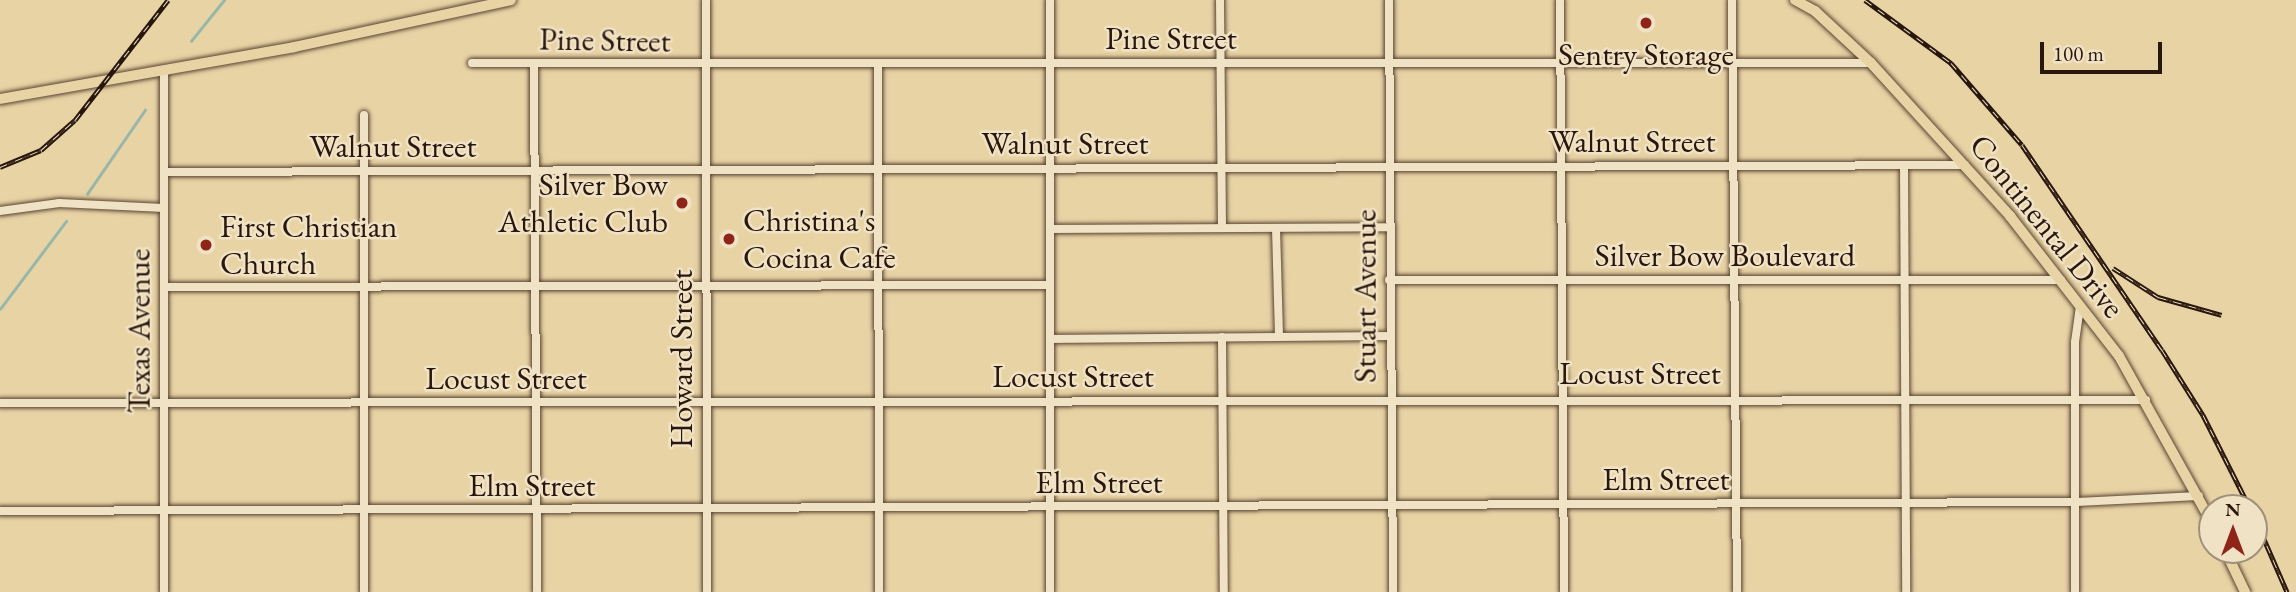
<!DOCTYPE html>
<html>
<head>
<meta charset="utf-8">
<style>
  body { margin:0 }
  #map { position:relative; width:2296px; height:592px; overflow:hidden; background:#e8d3a5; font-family:"EB Garamond",serif }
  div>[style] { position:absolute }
  .stream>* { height:2.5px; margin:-1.25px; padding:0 1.25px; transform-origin:1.25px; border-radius:1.25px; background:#97b7aa }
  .roads { filter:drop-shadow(0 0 2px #594532) drop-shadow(0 0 2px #594532) }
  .minor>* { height:8px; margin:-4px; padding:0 4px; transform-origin:4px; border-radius:4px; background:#f0e2c4 }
  .major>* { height:10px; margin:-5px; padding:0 5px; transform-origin:5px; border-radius:5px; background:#e8d3a5 }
  .rail>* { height:5px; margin-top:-2.5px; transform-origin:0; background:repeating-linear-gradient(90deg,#f0e2c4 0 8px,#29160c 0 16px); box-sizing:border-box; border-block:2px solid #29160c }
  .dots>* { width:19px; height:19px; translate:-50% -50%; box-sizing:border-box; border:4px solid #f0e2c4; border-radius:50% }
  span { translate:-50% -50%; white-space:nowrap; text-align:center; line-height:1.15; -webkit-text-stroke:5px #f0e2c4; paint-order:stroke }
  .street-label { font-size:32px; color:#29160c }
  .poi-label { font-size:32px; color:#29160c }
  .right { translate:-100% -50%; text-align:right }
  .left { translate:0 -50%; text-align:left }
  .north { position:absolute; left:2198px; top:494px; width:70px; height:70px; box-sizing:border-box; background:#f0e2c4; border:2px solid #a0907a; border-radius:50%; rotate:0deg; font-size:19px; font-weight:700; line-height:28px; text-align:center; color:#29160c }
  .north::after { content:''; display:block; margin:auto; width:24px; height:32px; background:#8f2418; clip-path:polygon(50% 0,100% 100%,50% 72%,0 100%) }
  .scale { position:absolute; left:2040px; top:42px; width:122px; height:32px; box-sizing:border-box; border:4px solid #29160c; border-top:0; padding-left:9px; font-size:21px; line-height:24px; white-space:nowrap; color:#29160c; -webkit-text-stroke:5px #f0e2c4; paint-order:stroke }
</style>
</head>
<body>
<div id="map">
  <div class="stream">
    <i style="left:191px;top:41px;width:53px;rotate:-51.2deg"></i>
    <i style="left:87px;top:194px;width:102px;rotate:-55.4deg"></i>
    <i style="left:0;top:309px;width:110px;rotate:-53.1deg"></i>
  </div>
  <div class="roads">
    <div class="minor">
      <i style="left:706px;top:0;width:592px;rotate:89.9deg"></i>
      <i style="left:1220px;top:0;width:228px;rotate:89.5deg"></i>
      <i style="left:1389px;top:0;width:592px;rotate:89.61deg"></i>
      <i style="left:1560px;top:0;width:592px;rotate:89.61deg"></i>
      <i style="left:1732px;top:0;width:592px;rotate:89.52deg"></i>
      <i style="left:472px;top:63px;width:1399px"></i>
      <i style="left:534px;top:63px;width:529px;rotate:89.68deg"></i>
      <i style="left:878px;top:65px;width:527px;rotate:89.89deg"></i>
      <i style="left:164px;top:71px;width:521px;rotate:90deg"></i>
      <i style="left:364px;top:115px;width:477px;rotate:90deg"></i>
      <i style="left:1904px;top:165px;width:427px;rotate:89.7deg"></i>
      <i style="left:165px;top:172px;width:1800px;rotate:-0.22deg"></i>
      <i style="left:0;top:211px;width:60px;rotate:-7.7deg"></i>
      <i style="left:59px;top:203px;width:105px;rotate:2.7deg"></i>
      <i style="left:1276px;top:228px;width:108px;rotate:88.4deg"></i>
      <i style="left:1052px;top:229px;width:337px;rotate:-0.3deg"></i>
      <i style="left:1389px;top:280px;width:672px"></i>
      <i style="left:164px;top:287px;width:886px;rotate:-0.13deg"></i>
      <i style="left:1222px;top:337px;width:255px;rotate:89.6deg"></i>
      <i style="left:1050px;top:339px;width:339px;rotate:-0.5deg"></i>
      <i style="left:0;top:403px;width:2146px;rotate:-0.08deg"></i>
      <i style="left:0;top:511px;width:2076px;rotate:-0.25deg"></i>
      <i style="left:2076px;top:502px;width:123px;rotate:-2.8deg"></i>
      <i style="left:1050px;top:592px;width:592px;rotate:-90deg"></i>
      <i style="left:2075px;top:592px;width:250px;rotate:-90deg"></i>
      <i style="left:2075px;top:342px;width:37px;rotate:-82deg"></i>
    </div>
    <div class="major">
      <i style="left:1795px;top:0;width:23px;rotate:29deg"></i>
      <i style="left:1815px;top:11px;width:76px;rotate:42.9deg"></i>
      <i style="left:1871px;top:63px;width:207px;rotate:47.7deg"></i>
      <i style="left:2010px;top:216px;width:177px;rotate:52.1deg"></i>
      <i style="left:2119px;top:356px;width:191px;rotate:60.9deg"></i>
      <i style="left:0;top:99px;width:299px;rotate:-10deg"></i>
      <i style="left:294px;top:47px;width:222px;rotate:-12.2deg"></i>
      <i style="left:2225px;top:550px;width:47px;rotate:64.5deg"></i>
    </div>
  </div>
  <div class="rail">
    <i style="left:1865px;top:0;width:107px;rotate:36.2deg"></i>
    <i style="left:1951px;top:63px;width:108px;rotate:49.1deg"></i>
    <i style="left:2022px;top:145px;width:248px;rotate:55.7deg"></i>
    <i style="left:2162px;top:350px;width:77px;rotate:57.8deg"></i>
    <i style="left:2203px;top:415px;width:104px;rotate:63.2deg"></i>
    <i style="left:0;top:167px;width:44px;rotate:-22.5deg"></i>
    <i style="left:41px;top:150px;width:45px;rotate:-41.4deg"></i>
    <i style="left:75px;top:120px;width:152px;rotate:-52.2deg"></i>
    <i style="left:2113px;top:268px;width:54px;rotate:32.8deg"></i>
    <i style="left:2158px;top:297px;width:66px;rotate:15.7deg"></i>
    <i style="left:2254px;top:516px;width:83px;rotate:66.5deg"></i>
  </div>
  <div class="dots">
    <i style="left:1646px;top:23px;background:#8f2418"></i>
    <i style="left:682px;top:203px;background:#8f2418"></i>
    <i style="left:729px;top:239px;background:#8f2418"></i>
    <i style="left:206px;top:245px;background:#8f2418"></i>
  </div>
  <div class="street-label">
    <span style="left:1171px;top:38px">Pine Street</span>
    <span style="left:605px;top:40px;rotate:1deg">Pine Street</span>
    <span style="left:1632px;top:141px">Walnut Street</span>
    <span style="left:1065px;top:143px">Walnut Street</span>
    <span style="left:393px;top:146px">Walnut Street</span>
    <span style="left:2047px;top:226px;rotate:51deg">Continental Drive</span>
    <span style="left:1725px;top:255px">Silver Bow Boulevard</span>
    <span style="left:1365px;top:296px;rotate:-90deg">Stuart Avenue</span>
    <span style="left:139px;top:331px;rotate:-90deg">Texas Avenue</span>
    <span style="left:681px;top:359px;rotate:-90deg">Howard Street</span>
    <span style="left:1640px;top:373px">Locust Street</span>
    <span style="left:1073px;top:376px">Locust Street</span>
    <span style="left:506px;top:378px">Locust Street</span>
    <span style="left:1666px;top:479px">Elm Street</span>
    <span style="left:1099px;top:482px">Elm Street</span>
    <span style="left:532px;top:485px">Elm Street</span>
  </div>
  <div class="poi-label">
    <span style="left:1646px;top:54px">Sentry Storage</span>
    <span class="right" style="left:668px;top:203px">Silver Bow<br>Athletic Club</span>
    <span class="left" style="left:743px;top:239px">Christina's<br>Cocina Cafe</span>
    <span class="left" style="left:220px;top:245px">First Christian<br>Church</span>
  </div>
  <div class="north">N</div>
  <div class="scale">100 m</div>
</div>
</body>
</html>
